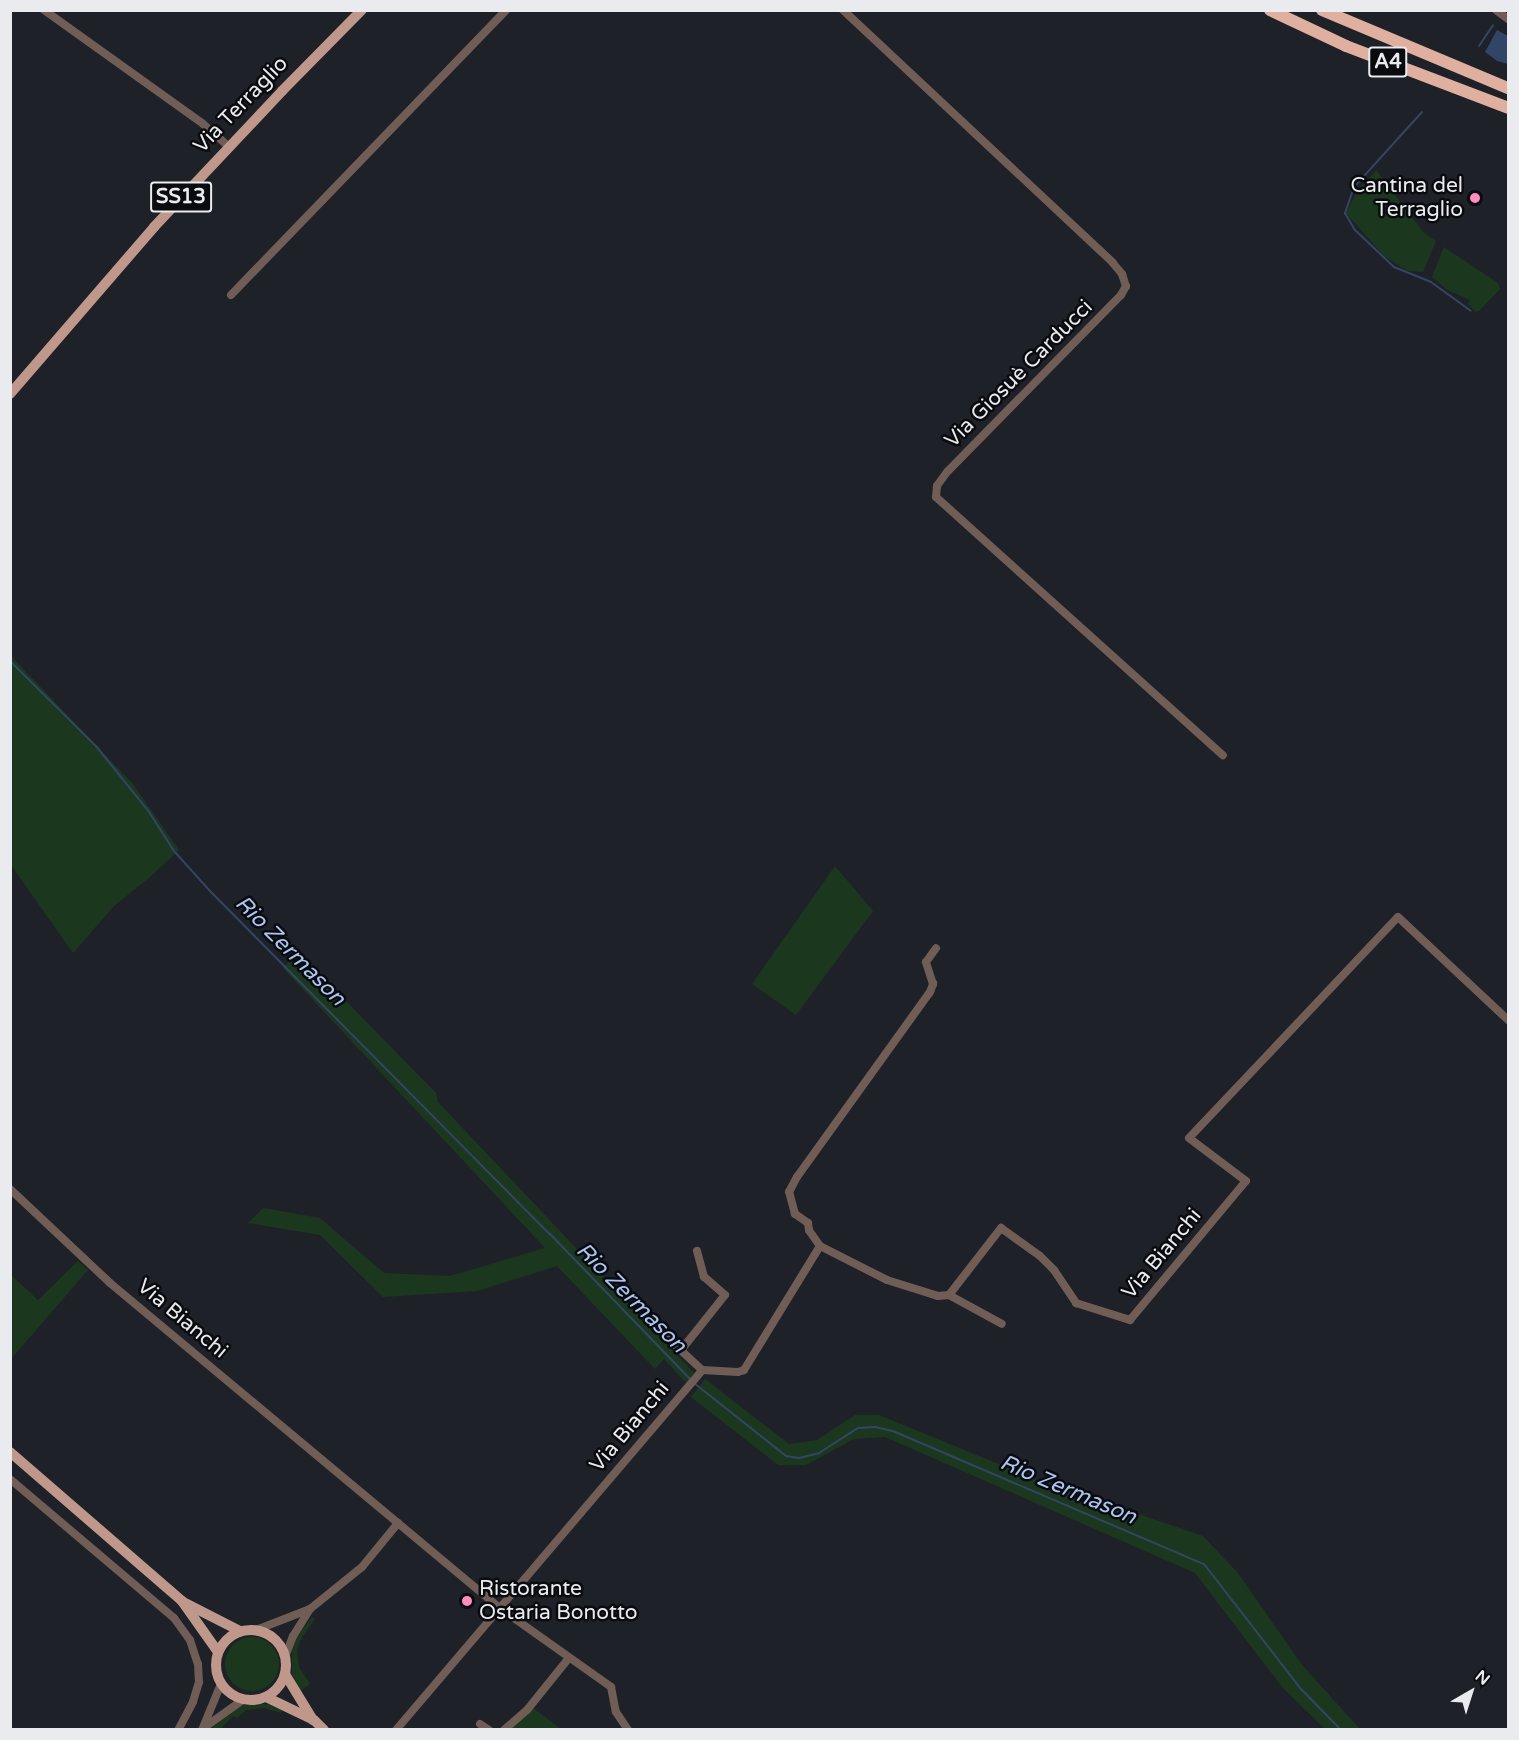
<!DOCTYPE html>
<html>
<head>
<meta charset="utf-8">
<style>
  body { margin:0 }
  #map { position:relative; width:1519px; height:1740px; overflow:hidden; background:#1f2128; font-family:"Varela Round",sans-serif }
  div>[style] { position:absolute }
  .green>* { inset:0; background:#1b381f }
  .round { border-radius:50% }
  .water>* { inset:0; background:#334566 }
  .stream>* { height:2px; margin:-1px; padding:0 1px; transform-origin:1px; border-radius:1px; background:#334566 }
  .minor>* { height:8px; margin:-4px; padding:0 4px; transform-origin:4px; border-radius:4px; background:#705d56 }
  .major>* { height:10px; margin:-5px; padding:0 5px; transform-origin:5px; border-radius:5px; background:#c0988b }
  .major>.ring { margin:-5px; padding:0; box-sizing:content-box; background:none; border:10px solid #c0988b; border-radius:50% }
  .highway>* { height:12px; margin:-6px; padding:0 6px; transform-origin:6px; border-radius:6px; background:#dfaf9f }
  .dots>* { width:16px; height:16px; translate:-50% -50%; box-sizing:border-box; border:3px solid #0a0b0e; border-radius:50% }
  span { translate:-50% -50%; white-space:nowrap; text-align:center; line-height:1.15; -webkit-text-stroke:5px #0a0b0e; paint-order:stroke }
  .shield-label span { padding:2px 4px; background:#0a0b0e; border:2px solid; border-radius:4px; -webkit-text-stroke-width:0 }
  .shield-label { font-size:20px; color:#e9ebef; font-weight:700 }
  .street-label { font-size:21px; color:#e9ebef }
  .poi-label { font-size:21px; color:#e9ebef }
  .right { translate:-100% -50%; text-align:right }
  .left { translate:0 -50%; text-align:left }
  .water-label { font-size:22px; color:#aac5f4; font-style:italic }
  .frame { position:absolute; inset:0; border:12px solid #e9ebef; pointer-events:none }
  .north { position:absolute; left:1441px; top:1662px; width:60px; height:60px; -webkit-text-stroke:4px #0a0b0e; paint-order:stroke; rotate:39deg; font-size:16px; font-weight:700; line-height:24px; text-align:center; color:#e9ebef }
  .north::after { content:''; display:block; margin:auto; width:21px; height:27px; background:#e9ebef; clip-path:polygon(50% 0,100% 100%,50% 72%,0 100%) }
</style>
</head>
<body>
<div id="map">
  <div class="green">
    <i style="clip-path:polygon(1376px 170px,1424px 233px,1436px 241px,1423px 272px,1408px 271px,1384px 256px,1346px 213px,1356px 193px)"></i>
    <i style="clip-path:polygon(1444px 247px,1498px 283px,1500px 289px,1480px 310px,1476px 312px,1468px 304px,1470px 300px,1446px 289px,1432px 277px)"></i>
    <i style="clip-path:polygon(11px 656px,133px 784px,179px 850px,150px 877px,114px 906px,73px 953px,11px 865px)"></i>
    <i style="clip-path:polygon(835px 866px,873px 911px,796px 1015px,752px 984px)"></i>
    <i style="clip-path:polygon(297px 951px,436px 1093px,438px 1102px,694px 1373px,686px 1383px,664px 1359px,655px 1369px,557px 1266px,477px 1291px,383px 1297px,320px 1235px,248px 1223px,263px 1208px,320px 1218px,384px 1273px,450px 1276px,545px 1248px,283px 968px)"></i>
    <i style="clip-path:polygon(78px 1261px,88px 1270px,11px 1359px,11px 1275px,38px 1300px)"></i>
    <i style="clip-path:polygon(705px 1379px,789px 1444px,817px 1440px,855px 1415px,879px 1415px,1035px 1479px,1203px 1536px,1238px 1573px,1302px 1665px,1360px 1729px,1325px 1729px,1283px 1688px,1195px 1573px,885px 1437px,854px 1439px,806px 1465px,778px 1465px,691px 1397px)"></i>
    <i style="clip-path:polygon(312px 1617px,315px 1619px,302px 1637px,297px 1650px,299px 1667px,310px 1684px,300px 1691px,292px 1674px,292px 1651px,296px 1638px)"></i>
    <i class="round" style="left:225px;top:1637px;width:54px;height:54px"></i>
    <i style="clip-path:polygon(268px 1704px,282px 1710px,281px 1713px,264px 1708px,246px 1710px,237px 1718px,233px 1716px,221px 1729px,210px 1730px,236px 1708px,243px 1705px)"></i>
    <i style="clip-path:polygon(532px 1707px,561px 1729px,510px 1730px)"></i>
  </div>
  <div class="water">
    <i style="clip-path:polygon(1497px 30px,1508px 36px,1508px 64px,1497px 61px,1485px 52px)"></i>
  </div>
  <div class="stream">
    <i style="left:1479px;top:46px;width:25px;rotate:-56deg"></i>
    <i style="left:1422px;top:112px;width:101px;rotate:132.2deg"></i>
    <i style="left:1354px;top:187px;width:28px;rotate:109deg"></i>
    <i style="left:1345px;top:213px;width:20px;rotate:60deg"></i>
    <i style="left:1355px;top:230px;width:54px;rotate:43.5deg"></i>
    <i style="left:1394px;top:267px;width:40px;rotate:22deg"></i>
    <i style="left:1431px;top:282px;width:49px;rotate:35.9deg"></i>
    <i style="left:10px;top:661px;width:121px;rotate:44.7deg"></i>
    <i style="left:96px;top:746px;width:85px;rotate:51.2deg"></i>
    <i style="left:149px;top:812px;width:46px;rotate:57.3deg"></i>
    <i style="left:174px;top:851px;width:54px;rotate:48deg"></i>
    <i style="left:210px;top:891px;width:483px;rotate:45.3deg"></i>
    <i style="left:550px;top:1234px;width:202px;rotate:46deg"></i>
    <i style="left:694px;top:1383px;width:117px;rotate:38.4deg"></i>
    <i style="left:786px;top:1456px;width:13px;rotate:9deg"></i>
    <i style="left:799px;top:1458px;width:21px;rotate:-14deg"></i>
    <i style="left:819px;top:1453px;width:46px;rotate:-32.7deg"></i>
    <i style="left:858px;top:1428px;width:17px;rotate:-3deg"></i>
    <i style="left:875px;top:1427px;width:18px;rotate:13deg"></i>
    <i style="left:893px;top:1431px;width:338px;rotate:23.2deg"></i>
    <i style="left:1204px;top:1564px;width:158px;rotate:52.2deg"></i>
    <i style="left:1301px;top:1689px;width:57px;rotate:45.7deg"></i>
  </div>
  <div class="minor">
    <i style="left:44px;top:10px;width:196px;rotate:35.6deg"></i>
    <i style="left:203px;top:124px;width:33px;rotate:41deg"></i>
    <i style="left:843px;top:10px;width:369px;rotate:43.1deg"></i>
    <i style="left:1112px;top:262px;width:16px;rotate:50deg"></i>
    <i style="left:1122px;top:274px;width:13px;rotate:72deg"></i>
    <i style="left:1126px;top:286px;width:10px;rotate:119deg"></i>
    <i style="left:1121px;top:295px;width:248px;rotate:134.5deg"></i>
    <i style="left:947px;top:472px;width:17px;rotate:126deg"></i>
    <i style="left:937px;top:486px;width:11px;rotate:95deg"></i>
    <i style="left:936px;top:497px;width:386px;rotate:42deg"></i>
    <i style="left:1496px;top:10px;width:15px;rotate:37deg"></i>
    <i style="left:231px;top:295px;width:396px;rotate:-46deg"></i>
    <i style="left:10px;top:1189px;width:137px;rotate:43.2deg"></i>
    <i style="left:110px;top:1283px;width:509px;rotate:39.82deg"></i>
    <i style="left:501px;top:1609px;width:135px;rotate:35.3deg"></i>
    <i style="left:611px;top:1687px;width:25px;rotate:79deg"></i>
    <i style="left:616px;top:1712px;width:22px;rotate:56deg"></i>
    <i style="left:820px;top:1246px;width:19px;rotate:-125deg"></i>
    <i style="left:809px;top:1230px;width:7px;rotate:-98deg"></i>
    <i style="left:808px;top:1223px;width:16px;rotate:-145deg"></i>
    <i style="left:795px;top:1214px;width:23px;rotate:-105deg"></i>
    <i style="left:789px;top:1192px;width:17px;rotate:-62deg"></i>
    <i style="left:797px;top:1177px;width:228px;rotate:-54.3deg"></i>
    <i style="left:930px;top:992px;width:9px;rotate:-69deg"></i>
    <i style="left:933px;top:984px;width:23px;rotate:-108deg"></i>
    <i style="left:926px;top:962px;width:17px;rotate:-54deg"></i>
    <i style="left:949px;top:1295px;width:60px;rotate:28.7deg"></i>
    <i style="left:659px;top:1330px;width:59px;rotate:42.9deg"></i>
    <i style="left:682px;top:1349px;width:69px;rotate:-51.5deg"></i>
    <i style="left:725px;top:1295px;width:28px;rotate:-139deg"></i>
    <i style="left:704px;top:1277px;width:27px;rotate:-105deg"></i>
    <i style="left:10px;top:1479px;width:215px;rotate:40.3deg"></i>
    <i style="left:174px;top:1618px;width:27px;rotate:54deg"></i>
    <i style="left:190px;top:1640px;width:25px;rotate:72deg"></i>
    <i style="left:198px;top:1664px;width:18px;rotate:87deg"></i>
    <i style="left:199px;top:1682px;width:21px;rotate:107deg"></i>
    <i style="left:193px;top:1702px;width:32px;rotate:118deg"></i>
    <i style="left:310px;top:1609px;width:67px;rotate:-38.9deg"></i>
    <i style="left:362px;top:1567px;width:57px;rotate:-50.7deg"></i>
    <i style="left:256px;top:1630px;width:58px;rotate:-21.3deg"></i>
    <i style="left:310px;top:1609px;width:32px;rotate:122deg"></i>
    <i style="left:293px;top:1636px;width:22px;rotate:111deg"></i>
    <i style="left:480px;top:1724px;width:11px;rotate:34deg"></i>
    <i style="left:205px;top:1727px;width:48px;rotate:-35.7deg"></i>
    <i style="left:202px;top:1730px;width:50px;rotate:-67.6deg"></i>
    <i style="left:396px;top:1730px;width:472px;rotate:-49.6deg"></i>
    <i style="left:702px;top:1370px;width:36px;rotate:3deg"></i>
    <i style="left:738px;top:1372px;width:6px;rotate:-18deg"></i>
    <i style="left:744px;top:1370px;width:145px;rotate:-58.5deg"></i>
    <i style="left:820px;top:1246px;width:75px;rotate:26.9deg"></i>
    <i style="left:887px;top:1280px;width:53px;rotate:17.4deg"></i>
    <i style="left:938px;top:1296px;width:11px;rotate:-5deg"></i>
    <i style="left:949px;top:1295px;width:85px;rotate:-52.2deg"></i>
    <i style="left:1001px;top:1228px;width:48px;rotate:35.7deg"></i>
    <i style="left:1040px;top:1256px;width:20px;rotate:45deg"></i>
    <i style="left:1054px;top:1270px;width:40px;rotate:56deg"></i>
    <i style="left:1076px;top:1303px;width:57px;rotate:17.5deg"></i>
    <i style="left:1130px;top:1320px;width:181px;rotate:-50.2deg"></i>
    <i style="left:1246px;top:1181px;width:71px;rotate:-143deg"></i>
    <i style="left:1189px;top:1138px;width:304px;rotate:-46.6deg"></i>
    <i style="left:1398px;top:917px;width:151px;rotate:43.1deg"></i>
    <i style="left:504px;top:1730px;width:30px;rotate:-41deg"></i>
    <i style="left:527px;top:1710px;width:67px;rotate:-51.1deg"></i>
  </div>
  <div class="major">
    <i style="left:10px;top:394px;width:221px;rotate:-49.2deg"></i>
    <i style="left:154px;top:227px;width:187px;rotate:-46.7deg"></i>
    <i style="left:282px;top:91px;width:114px;rotate:-45.4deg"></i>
    <i style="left:10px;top:1452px;width:228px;rotate:40.9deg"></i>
    <i style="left:182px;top:1601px;width:62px;rotate:54.8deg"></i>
    <i style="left:185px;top:1603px;width:62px;rotate:27deg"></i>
    <i class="ring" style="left:216px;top:1630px;width:60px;height:60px"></i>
    <i style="left:285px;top:1674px;width:54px;rotate:58.7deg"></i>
    <i style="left:266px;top:1697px;width:53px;rotate:25.6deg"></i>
    <i style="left:314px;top:1720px;width:14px;rotate:45deg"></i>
  </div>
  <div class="highway">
    <i style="left:1270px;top:10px;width:84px;rotate:25.3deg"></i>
    <i style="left:1346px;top:46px;width:173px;rotate:20.9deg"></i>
    <i style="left:1322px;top:10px;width:202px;rotate:22.8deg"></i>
  </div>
  <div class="dots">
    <i style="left:1475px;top:198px;background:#fe8ebc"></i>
    <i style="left:467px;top:1601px;background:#fe8ebc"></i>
  </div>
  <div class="shield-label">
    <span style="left:1388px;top:62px">A4</span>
    <span style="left:181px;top:197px">SS13</span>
  </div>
  <div class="street-label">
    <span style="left:241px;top:105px;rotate:-46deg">Via Terraglio</span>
    <span style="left:1019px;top:374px;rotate:-45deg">Via Giosuè Carducci</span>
    <span style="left:1162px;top:1254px;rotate:-50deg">Via Bianchi</span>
    <span style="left:182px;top:1319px;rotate:40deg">Via Bianchi</span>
    <span style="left:630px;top:1427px;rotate:-50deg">Via Bianchi</span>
  </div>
  <div class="poi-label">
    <span class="right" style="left:1463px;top:198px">Cantina del<br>Terraglio</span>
    <span class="left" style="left:479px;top:1601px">Ristorante<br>Ostaria Bonotto</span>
  </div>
  <div class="water-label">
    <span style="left:290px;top:951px;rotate:45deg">Rio Zermason</span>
    <span style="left:631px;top:1298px;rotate:45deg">Rio Zermason</span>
    <span style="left:1068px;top:1490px;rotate:23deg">Rio Zermason</span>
  </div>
  <div class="frame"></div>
  <div class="north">N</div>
</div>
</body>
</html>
